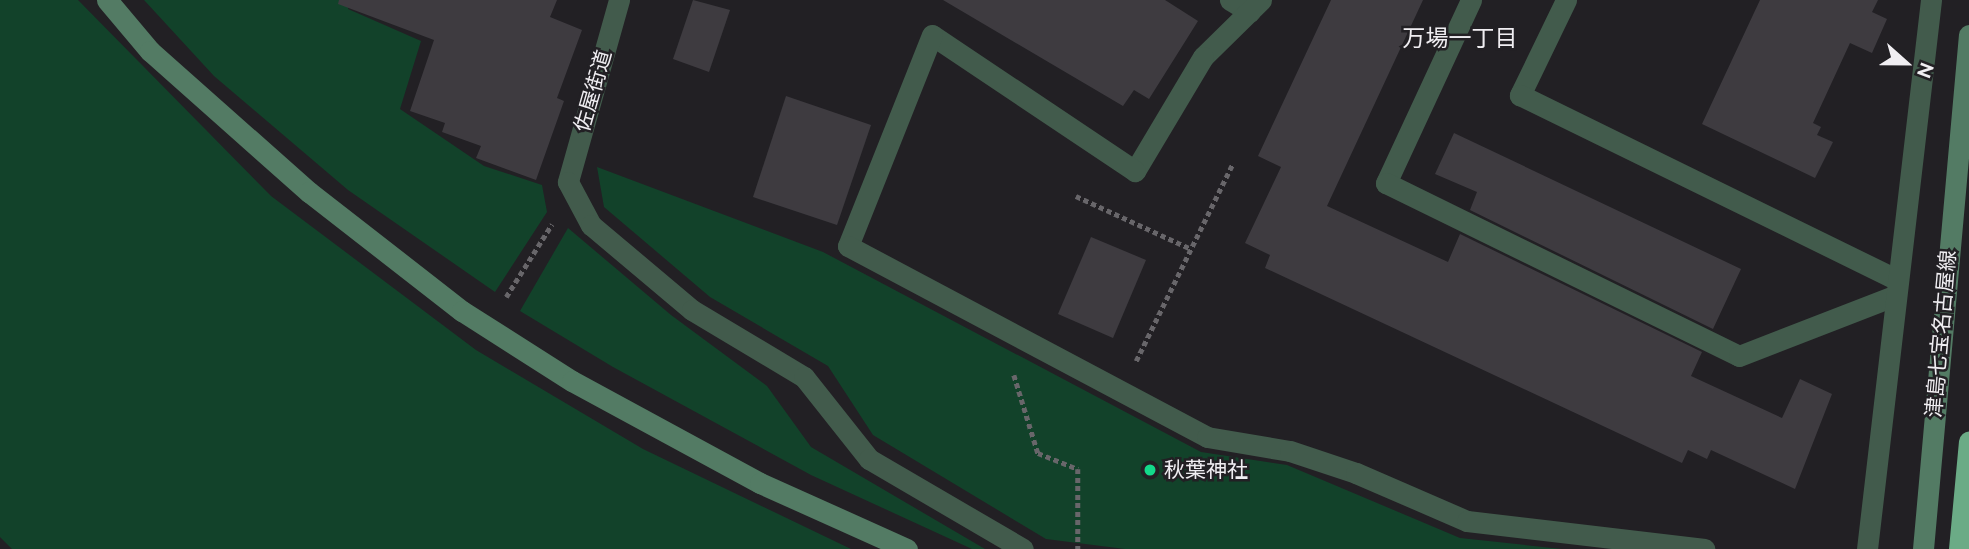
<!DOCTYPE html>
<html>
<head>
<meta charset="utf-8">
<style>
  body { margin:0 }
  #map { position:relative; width:1969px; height:549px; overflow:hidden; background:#222024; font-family:Raleway,"Noto Sans JP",sans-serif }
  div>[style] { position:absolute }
  .green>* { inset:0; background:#12422a }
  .building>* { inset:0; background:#3e3b40 }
  .path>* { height:4.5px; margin-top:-2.25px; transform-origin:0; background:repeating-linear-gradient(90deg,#68666a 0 5px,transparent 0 8.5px) }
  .lane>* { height:21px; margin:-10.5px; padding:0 10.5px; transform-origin:10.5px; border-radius:10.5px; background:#425b4c }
  .street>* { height:21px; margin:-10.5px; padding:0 10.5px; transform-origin:10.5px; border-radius:10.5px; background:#425b4c }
  .secondary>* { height:21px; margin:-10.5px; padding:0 10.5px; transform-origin:10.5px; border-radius:10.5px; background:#537b64 }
  .highway>* { height:21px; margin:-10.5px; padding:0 10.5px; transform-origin:10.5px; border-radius:10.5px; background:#6bab86 }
  .dots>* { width:19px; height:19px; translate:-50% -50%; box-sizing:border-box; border:4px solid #222024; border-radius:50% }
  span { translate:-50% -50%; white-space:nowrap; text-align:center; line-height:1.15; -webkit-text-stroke:5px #222024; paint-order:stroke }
  .street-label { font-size:21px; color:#f0eef2 }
  .poi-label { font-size:21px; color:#f0eef2 }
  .left { translate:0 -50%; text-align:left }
  .neighbourhood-label { font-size:23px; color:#f0eef2 }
  .north { position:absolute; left:1871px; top:28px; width:70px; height:70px; -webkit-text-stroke:5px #222024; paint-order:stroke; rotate:111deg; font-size:19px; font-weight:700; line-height:28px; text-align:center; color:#f0eef2 }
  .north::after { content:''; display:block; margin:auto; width:24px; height:32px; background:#f0eef2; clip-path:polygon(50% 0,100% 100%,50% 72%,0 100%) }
</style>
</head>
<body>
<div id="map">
  <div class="green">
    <i style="clip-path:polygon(0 0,78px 0,271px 196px,476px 350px,643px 449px,851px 549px,12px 549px,0 537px)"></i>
    <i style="clip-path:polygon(144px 0,351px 0,348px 9px,421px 41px,400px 109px,484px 166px,542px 185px,547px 212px,495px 292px,348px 190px,214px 76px)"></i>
    <i style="clip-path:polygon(597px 167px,823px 252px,1201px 452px,1287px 465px,1460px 538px,1562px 549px,1125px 549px,1046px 539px,873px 435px,828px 366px,710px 297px,604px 207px)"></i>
    <i style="clip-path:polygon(568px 228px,671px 315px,767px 386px,811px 447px,985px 549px,972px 549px,811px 475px,613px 367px,520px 311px)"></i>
  </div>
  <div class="building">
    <i style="clip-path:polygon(339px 0,557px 0,550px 17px,582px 30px,557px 98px,564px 101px,536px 180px,476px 158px,481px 146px,442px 132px,445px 123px,410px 111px,434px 40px,338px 4px)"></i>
    <i style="clip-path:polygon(693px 0,730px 10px,709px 72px,673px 59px)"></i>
    <i style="clip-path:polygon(943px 0,1165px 0,1198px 21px,1149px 99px,1134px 90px,1123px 106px)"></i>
    <i style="clip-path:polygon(1331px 0,1423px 0,1327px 206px,1448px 262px,1460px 234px,1702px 352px,1691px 376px,1782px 418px,1800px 379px,1832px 394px,1795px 489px,1711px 450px,1707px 459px,1688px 450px,1682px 463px,1265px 268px,1270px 255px,1245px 243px,1281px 167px,1258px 156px)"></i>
    <i style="clip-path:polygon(1760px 0,1878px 0,1872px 12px,1887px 19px,1872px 53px,1850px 43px,1813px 123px,1821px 127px,1817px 135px,1833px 142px,1815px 178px,1702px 124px)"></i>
    <i style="clip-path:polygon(786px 96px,871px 125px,837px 225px,753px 197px)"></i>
    <i style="clip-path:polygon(1454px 133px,1741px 269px,1713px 329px,1470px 210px,1477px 192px,1435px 174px)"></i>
    <i style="clip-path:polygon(1091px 237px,1146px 260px,1113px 338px,1058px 314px)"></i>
  </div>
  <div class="path">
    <i style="left:1076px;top:196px;width:127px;rotate:24.7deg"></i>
    <i style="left:506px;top:297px;width:86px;rotate:-57.8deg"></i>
    <i style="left:1136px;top:361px;width:220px;rotate:-63.9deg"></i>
    <i style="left:1014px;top:375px;width:82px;rotate:72.9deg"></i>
    <i style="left:1038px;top:453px;width:43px;rotate:21.8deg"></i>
    <i style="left:1078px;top:469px;width:80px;rotate:90deg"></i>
  </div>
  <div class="lane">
    <i style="left:1471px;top:0;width:202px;rotate:114.9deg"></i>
    <i style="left:1386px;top:183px;width:393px;rotate:26.1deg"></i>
    <i style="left:1739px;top:356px;width:168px;rotate:-21.2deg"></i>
    <i style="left:1566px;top:0;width:106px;rotate:115.8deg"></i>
    <i style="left:1520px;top:95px;width:421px;rotate:26.1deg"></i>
  </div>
  <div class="street">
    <i style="left:619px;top:0;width:189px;rotate:105.7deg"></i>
    <i style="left:568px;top:182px;width:49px;rotate:61.9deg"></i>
    <i style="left:591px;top:225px;width:132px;rotate:40.1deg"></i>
    <i style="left:692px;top:310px;width:131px;rotate:30.9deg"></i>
    <i style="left:804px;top:377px;width:105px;rotate:51.6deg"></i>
    <i style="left:869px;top:459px;width:178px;rotate:30.3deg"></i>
    <i style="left:1230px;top:0;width:23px;rotate:31deg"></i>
    <i style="left:1261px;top:0;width:81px;rotate:135.5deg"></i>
    <i style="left:1203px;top:57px;width:133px;rotate:120.8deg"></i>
    <i style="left:1135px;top:171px;width:244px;rotate:-146.2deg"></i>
    <i style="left:932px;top:35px;width:227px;rotate:111.7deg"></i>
    <i style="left:848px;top:246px;width:407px;rotate:28deg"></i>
    <i style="left:1207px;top:437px;width:84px;rotate:9.6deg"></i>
    <i style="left:1290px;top:451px;width:70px;rotate:18.4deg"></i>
    <i style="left:1356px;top:473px;width:121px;rotate:23.4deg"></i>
    <i style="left:1467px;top:521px;width:239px;rotate:6.7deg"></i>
    <i style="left:1867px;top:549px;width:553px;rotate:-83.35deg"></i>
  </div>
  <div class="secondary">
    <i style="left:107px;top:0;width:67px;rotate:49.9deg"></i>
    <i style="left:150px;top:51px;width:213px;rotate:41.6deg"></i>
    <i style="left:309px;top:192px;width:194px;rotate:37.9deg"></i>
    <i style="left:462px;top:311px;width:130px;rotate:32.5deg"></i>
    <i style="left:572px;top:381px;width:214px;rotate:28.5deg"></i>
    <i style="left:760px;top:483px;width:161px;rotate:24.2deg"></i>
    <i style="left:1923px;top:549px;width:516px;rotate:-84.89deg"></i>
  </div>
  <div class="highway">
    <i style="left:1959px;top:549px;width:108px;rotate:-84.7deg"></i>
  </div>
  <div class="dots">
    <i style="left:1150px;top:470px;background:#13d98a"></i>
  </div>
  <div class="street-label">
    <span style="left:593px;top:91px;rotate:-74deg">佐屋街道</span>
    <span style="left:1941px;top:334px;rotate:-85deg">津島七宝名古屋線</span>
  </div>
  <div class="poi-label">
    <span class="left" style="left:1164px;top:470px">秋葉神社</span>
  </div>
  <div class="neighbourhood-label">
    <span style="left:1460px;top:38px">万場一丁目</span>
  </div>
  <div class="north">N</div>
</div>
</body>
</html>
